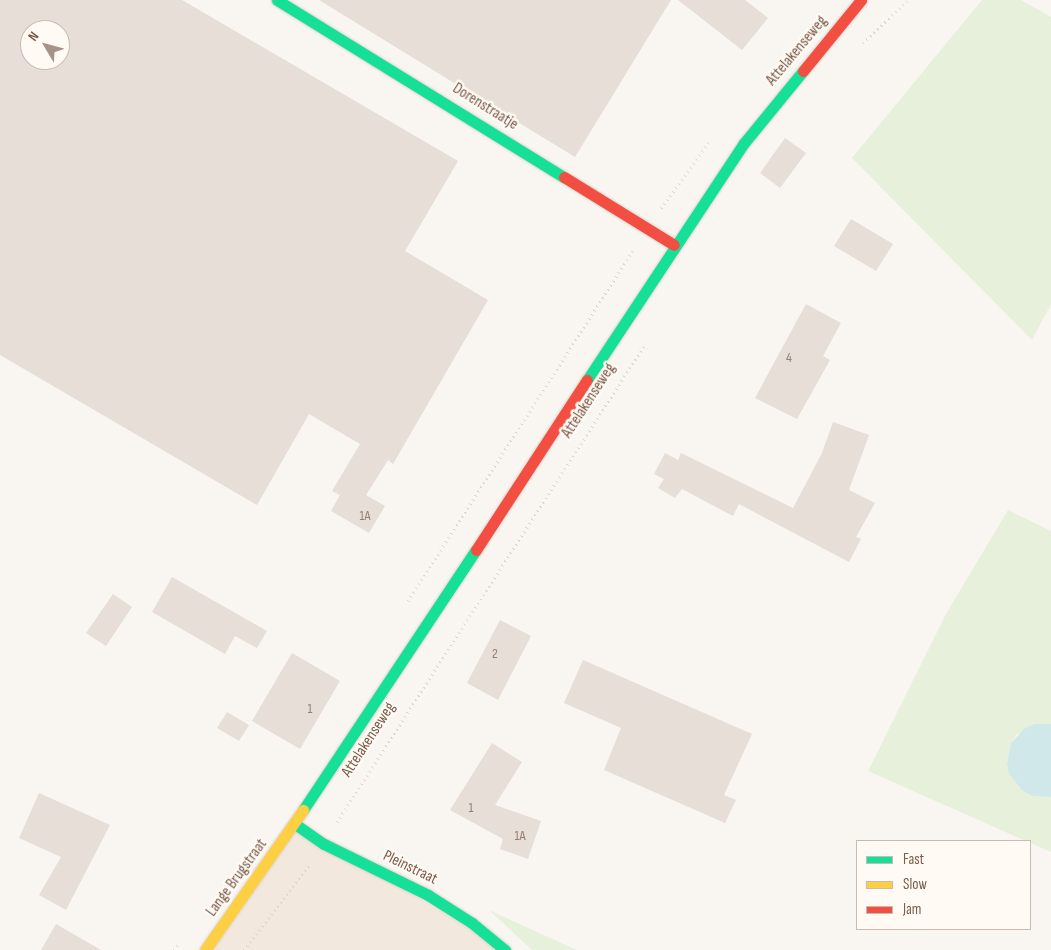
<!DOCTYPE html>
<html>
<head>
<meta charset="utf-8">
<style>
  body { margin:0 }
  #map { position:relative; width:1051px; height:950px; overflow:hidden; background:#f9f5f0; font-family:"Sofia Sans Condensed",sans-serif }
  div>[style] { position:absolute }
  .residential>* { inset:0; background:#f2e8de }
  .green>* { inset:0; background:#e7f0db }
  .water>* { inset:0; background:#d0e8ea }
  .building>* { inset:0; background:#e6ded7 }
  .path>* { height:3px; margin-top:-1.5px; transform-origin:0; background:repeating-linear-gradient(90deg,#dcd5d0 0 1px,transparent 0 5px) }
  .roads { filter:drop-shadow(0 0 1px #d9d2cb) drop-shadow(0 0 1px #d9d2cb) }
  .fast>* { height:11px; margin:-5.5px; padding:0 5.5px; transform-origin:5.5px; border-radius:5.5px; background:#16e098 }
  .slow>* { height:11px; margin:-5.5px; padding:0 5.5px; transform-origin:5.5px; border-radius:5.5px; background:#ffcf43 }
  .jam>* { height:11px; margin:-5.5px; padding:0 5.5px; transform-origin:5.5px; border-radius:5.5px; background:#f24e42 }
  span { translate:-50% -50%; white-space:nowrap; text-align:center; line-height:1.15; -webkit-text-stroke:5px #fffaf3; paint-order:stroke }
  .number-label { font-size:14px; color:#977e72 }
  .number-label span { -webkit-text-stroke-width:0 }
  .street-label { font-size:16px; color:#7a5c4d }
  .legend { position:absolute; left:856px; top:840px; width:175px; height:90px; box-sizing:border-box; background:#fffaf3; border:1px solid #cabbb1; margin:0; padding:6px 9px; list-style:none; font-size:15px; color:#7a5c4d }
  .legend li { display:flex; align-items:center; gap:10px; height:25px }
  .legend b { width:25px; border:1px solid #cabbb1 }
  .north { position:absolute; left:20px; top:20px; width:50px; height:50px; box-sizing:border-box; background:#fffaf3; border:1px solid #cabbb1; border-radius:50%; rotate:307deg; font-size:14px; font-weight:700; line-height:20px; text-align:center; color:#7a5c4d }
  .north::after { content:''; display:block; margin:auto; width:18px; height:22px; background:#a69286; clip-path:polygon(50% 0,100% 100%,50% 72%,0 100%) }
</style>
</head>
<body>
<div id="map">
  <div class="residential">
    <i style="clip-path:polygon(295px 824px,505px 950px,205px 950px)"></i>
  </div>
  <div class="green">
    <i style="clip-path:polygon(982px 0,1021px 0,1051px 17px,1051px 304px,1032px 340px,852px 158px)"></i>
    <i style="clip-path:polygon(1008px 510px,1051px 531px,1051px 724px,1017px 734px,1011px 743px,1007px 764px,1009px 774px,1023px 791px,1032px 796px,1051px 797px,1051px 852px,868px 771px,946px 614px)"></i>
    <i style="clip-path:polygon(489px 910px,548px 937px,577px 950px,532px 950px)"></i>
  </div>
  <div class="water">
    <i style="clip-path:polygon(1035px 724px,1051px 724px,1051px 797px,1032px 796px,1023px 791px,1009px 774px,1007px 764px,1011px 743px,1025px 728px)"></i>
  </div>
  <div class="building">
    <i style="clip-path:polygon(evenodd,0 0,182px 0,458px 161px,405px 251px,488px 300px,393px 464px,388px 460px,366px 495px,385px 506px,369px 533px,331px 511px,340px 495px,332px 491px,360px 444px,309px 414px,257px 505px,0 355px,0 0,30px 30px,60px 30px,60px 60px,30px 60px,30px 30px)"></i>
    <i style="clip-path:polygon(319px 0,671px 0,575px 157px)"></i>
    <i style="clip-path:polygon(678px 0,745px 0,768px 18px,742px 50px)"></i>
    <i style="clip-path:polygon(785px 138px,806px 153px,780px 188px,760px 173px)"></i>
    <i style="clip-path:polygon(851px 219px,893px 244px,876px 271px,834px 246px)"></i>
    <i style="clip-path:polygon(806px 304px,841px 323px,823px 356px,830px 360px,797px 419px,755px 398px)"></i>
    <i style="clip-path:polygon(833px 422px,869px 435px,849px 490px,875px 503px,856px 537px,861px 539px,849px 562px,739px 504px,733px 516px,682px 489px,675px 498px,658px 488px,664px 479px,654px 474px,665px 453px,678px 460px,681px 453px,793px 508px,822px 453px)"></i>
    <i style="clip-path:polygon(172px 577px,267px 631px,257px 648px,235px 636px,225px 654px,152px 612px)"></i>
    <i style="clip-path:polygon(113px 594px,132px 607px,106px 646px,86px 633px)"></i>
    <i style="clip-path:polygon(500px 620px,531px 636px,498px 700px,467px 683px)"></i>
    <i style="clip-path:polygon(292px 653px,340px 681px,300px 749px,252px 721px)"></i>
    <i style="clip-path:polygon(583px 660px,752px 734px,724px 795px,736px 800px,725px 823px,604px 770px,621px 728px,564px 703px)"></i>
    <i style="clip-path:polygon(227px 712px,249px 725px,239px 741px,217px 728px)"></i>
    <i style="clip-path:polygon(492px 743px,522px 762px,495px 805px,541px 821px,528px 859px,500px 849px,503px 839px,450px 810px)"></i>
    <i style="clip-path:polygon(39px 793px,110px 825px,66px 910px,39px 895px,61px 857px,19px 838px)"></i>
    <i style="clip-path:polygon(56px 924px,101px 950px,41px 950px)"></i>
  </div>
  <div class="path">
    <i style="left:863px;top:43px;width:62px;rotate:-43.7deg"></i>
    <i style="left:661px;top:208px;width:82px;rotate:-54deg"></i>
    <i style="left:408px;top:601px;width:417px;rotate:-57.3deg"></i>
    <i style="left:337px;top:822px;width:566px;rotate:-57.18deg"></i>
    <i style="left:174px;top:950px;width:7px;rotate:-56deg"></i>
    <i style="left:244px;top:950px;width:107px;rotate:-52.6deg"></i>
  </div>
  <div class="roads">
    <div class="fast">
      <i style="left:277px;top:0;width:337px;rotate:31.7deg"></i>
      <i style="left:587px;top:380px;width:284px;rotate:-56.5deg"></i>
      <i style="left:744px;top:143px;width:93px;rotate:-50.7deg"></i>
      <i style="left:303px;top:810px;width:312px;rotate:-56.4deg"></i>
      <i style="left:295px;top:824px;width:35px;rotate:35deg"></i>
      <i style="left:324px;top:844px;width:116px;rotate:26.1deg"></i>
      <i style="left:428px;top:895px;width:52px;rotate:32.5deg"></i>
      <i style="left:472px;top:923px;width:43px;rotate:39.3deg"></i>
    </div>
    <div class="slow">
      <i style="left:205px;top:950px;width:171px;rotate:-55deg"></i>
    </div>
    <div class="jam">
      <i style="left:803px;top:71px;width:92px;rotate:-50.8deg"></i>
      <i style="left:564px;top:177px;width:129px;rotate:31.7deg"></i>
      <i style="left:476px;top:550px;width:203px;rotate:-56.9deg"></i>
    </div>
  </div>
  <div class="number-label">
    <span style="left:789px;top:358px">4</span>
    <span style="left:365px;top:516px">1A</span>
    <span style="left:495px;top:654px">2</span>
    <span style="left:310px;top:709px">1</span>
    <span style="left:471px;top:808px">1</span>
    <span style="left:520px;top:836px">1A</span>
  </div>
  <div class="street-label">
    <span style="left:797px;top:51px;rotate:-50deg">Attelakenseweg</span>
    <span style="left:485px;top:107px;rotate:32deg">Dorenstraatje</span>
    <span style="left:589px;top:401px;rotate:-57deg">Attelakenseweg</span>
    <span style="left:369px;top:740px;rotate:-57deg">Attelakenseweg</span>
    <span style="left:410px;top:868px;rotate:26deg">Pleinstraat</span>
    <span style="left:237px;top:878px;rotate:-54deg">Lange Brugstraat</span>
  </div>
  <ul class="legend">
  <li><b style="height:6px;background:#16e098"></b>Fast</li>
  <li><b style="height:6px;background:#ffcf43"></b>Slow</li>
  <li><b style="height:6px;background:#f24e42"></b>Jam</li>
  </ul>
  <div class="north">N</div>
</div>
</body>
</html>
